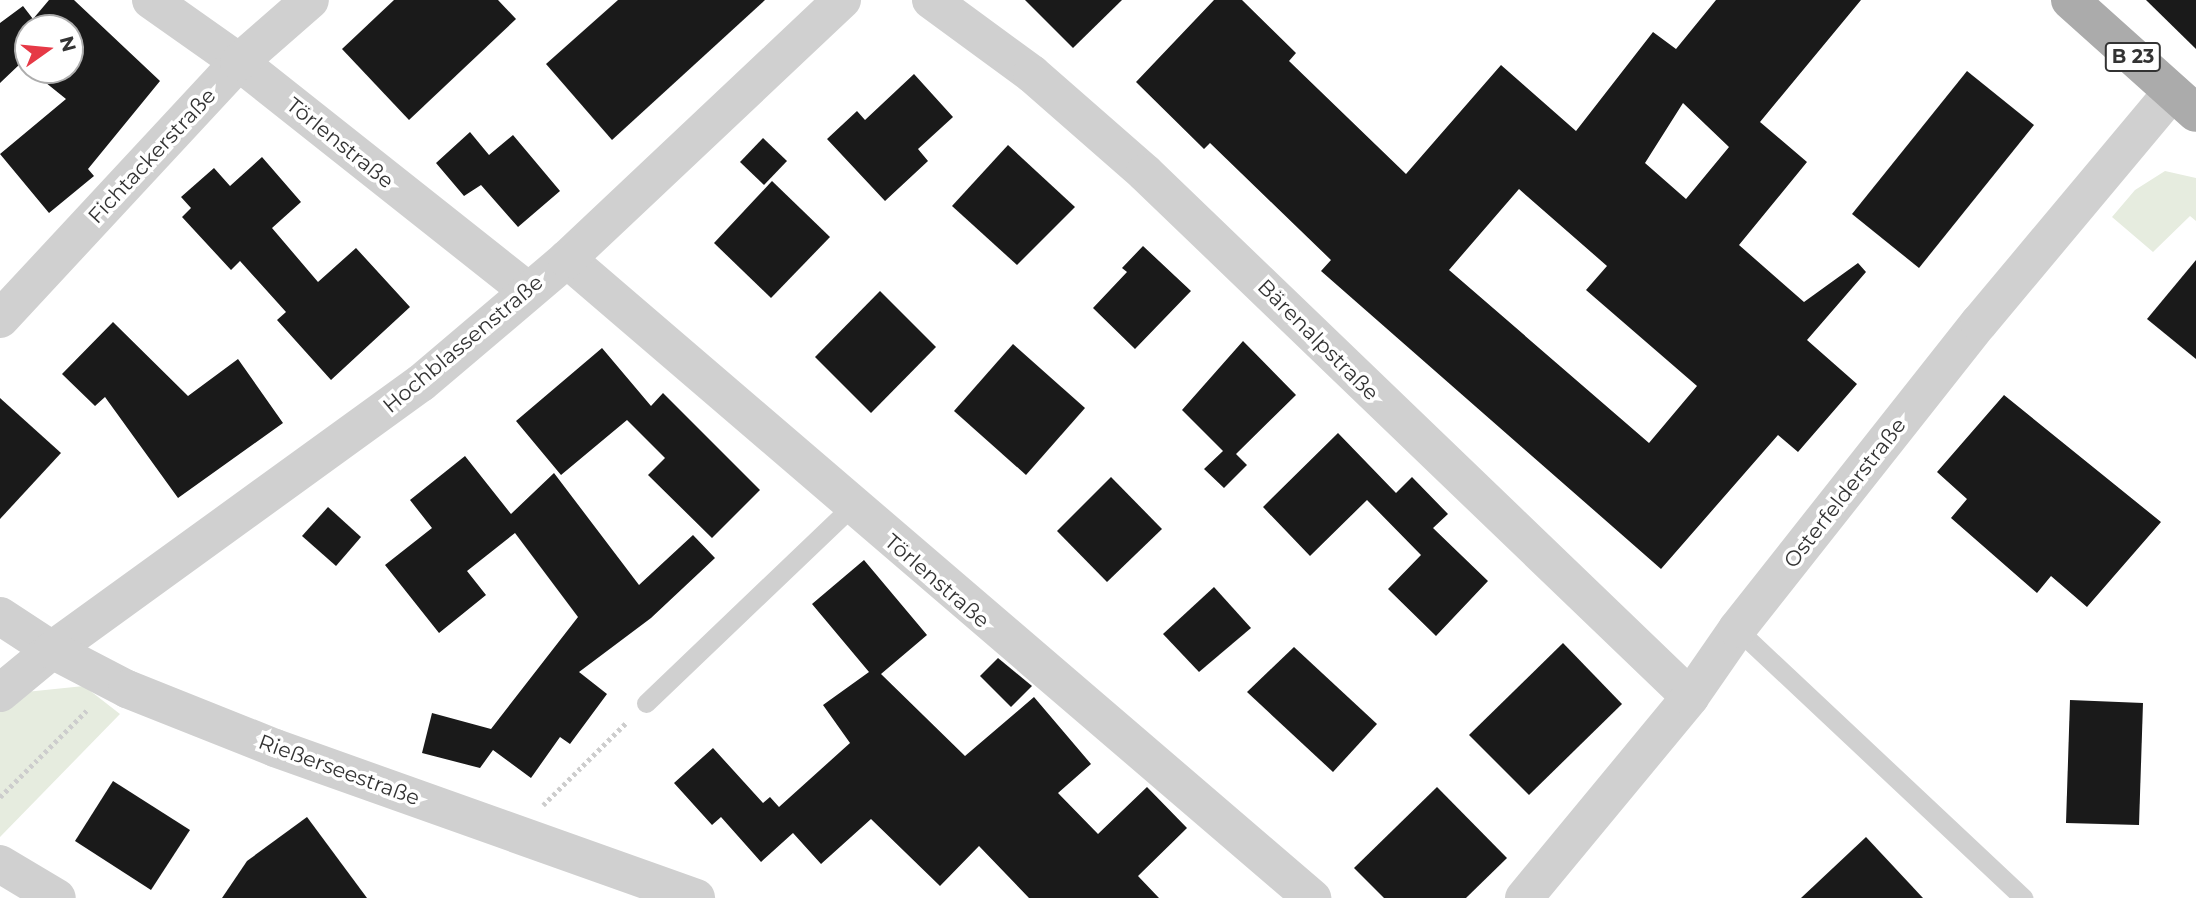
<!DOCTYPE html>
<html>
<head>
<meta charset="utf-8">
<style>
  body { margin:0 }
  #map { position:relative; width:2196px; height:898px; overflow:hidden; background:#fff; font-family:Montserrat,sans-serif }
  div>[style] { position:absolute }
  .green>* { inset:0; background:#e6ecdf }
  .building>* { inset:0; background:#1a1a1a }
  .path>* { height:4.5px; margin-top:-2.25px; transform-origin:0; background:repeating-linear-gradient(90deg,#cdcdcd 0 3.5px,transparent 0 7px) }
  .lane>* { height:19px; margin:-9.5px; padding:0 9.5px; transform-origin:9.5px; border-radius:9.5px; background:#d0d0d0 }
  .street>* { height:38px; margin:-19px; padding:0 19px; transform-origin:19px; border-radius:19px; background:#d0d0d0 }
  .primary>* { height:38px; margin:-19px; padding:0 19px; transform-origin:19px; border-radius:19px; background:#ababab }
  span { translate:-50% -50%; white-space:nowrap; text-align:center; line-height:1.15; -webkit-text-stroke:7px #fff; paint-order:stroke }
  .shield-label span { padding:2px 5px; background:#fff; border:2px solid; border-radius:5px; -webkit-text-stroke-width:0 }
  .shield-label { font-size:19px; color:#333; font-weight:700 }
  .street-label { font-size:21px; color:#333 }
  .north { position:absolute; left:14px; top:14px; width:70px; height:70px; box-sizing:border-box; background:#fff; border:2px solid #adadad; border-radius:50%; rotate:75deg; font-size:19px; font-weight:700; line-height:28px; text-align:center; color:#333 }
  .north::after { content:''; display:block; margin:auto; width:24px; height:32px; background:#e63946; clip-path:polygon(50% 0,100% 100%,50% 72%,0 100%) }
</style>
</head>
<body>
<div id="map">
  <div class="green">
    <i style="clip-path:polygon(2165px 171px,2196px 178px,2196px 221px,2190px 216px,2153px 252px,2112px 217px,2135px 190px)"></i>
    <i style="clip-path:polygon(84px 686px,120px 714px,0 837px,0 710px,16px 693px)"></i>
  </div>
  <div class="building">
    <i style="clip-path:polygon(49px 0,74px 0,160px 81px,88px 169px,94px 176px,49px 213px,0 154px,66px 99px,30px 70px,70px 70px,70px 28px,28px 28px,28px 68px,21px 63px,0 83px,0 23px,23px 6px,33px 19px)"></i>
    <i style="clip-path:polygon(394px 0,498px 0,516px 19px,409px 120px,342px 49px)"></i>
    <i style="clip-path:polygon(618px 0,765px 0,612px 140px,546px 64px)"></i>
    <i style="clip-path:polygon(1025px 0,1122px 0,1073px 48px)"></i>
    <i style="clip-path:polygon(evenodd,1214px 0,1242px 0,1296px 53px,1289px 61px,1406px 174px,1501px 65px,1576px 131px,1653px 32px,1676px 49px,1716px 0,1861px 0,1760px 122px,1807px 162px,1739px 245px,1804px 302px,1858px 263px,1866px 272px,1807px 340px,1857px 384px,1798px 452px,1778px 435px,1661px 569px,1321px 271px,1331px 260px,1210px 143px,1204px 149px,1136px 82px,1214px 0,1683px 103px,1729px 147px,1686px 199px,1645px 163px,1683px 103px,1214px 0,1519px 189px,1607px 266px,1586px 290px,1697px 386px,1649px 443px,1449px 270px,1519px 189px)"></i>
    <i style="clip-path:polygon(2146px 0,2196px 0,2196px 49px)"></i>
    <i style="clip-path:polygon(1967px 71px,2034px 125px,1919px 268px,1852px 214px)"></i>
    <i style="clip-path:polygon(914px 74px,953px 117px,918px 149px,928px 161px,885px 201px,827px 139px,857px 111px,865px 120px)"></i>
    <i style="clip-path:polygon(470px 132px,489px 155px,513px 135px,560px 191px,518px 227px,481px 185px,464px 196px,436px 163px)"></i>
    <i style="clip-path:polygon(763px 138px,787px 161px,764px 185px,740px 162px)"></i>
    <i style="clip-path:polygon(1008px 145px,1075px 207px,1017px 265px,952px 206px)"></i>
    <i style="clip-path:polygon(262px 157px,301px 202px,272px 228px,318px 282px,356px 248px,410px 307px,331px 380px,277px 320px,286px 312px,240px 261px,231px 270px,182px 217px,191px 208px,181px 197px,214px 168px,230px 186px)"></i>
    <i style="clip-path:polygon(772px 181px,830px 237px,771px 298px,714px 243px)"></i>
    <i style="clip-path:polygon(1143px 246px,1191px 291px,1135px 349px,1093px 308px,1127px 272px,1122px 268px)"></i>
    <i style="clip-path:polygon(2196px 260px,2196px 359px,2147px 319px)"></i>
    <i style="clip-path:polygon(880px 291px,936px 347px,871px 413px,815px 357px)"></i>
    <i style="clip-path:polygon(113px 322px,188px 396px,238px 359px,283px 423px,178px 498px,105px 397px,95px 406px,62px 374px)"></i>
    <i style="clip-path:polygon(1243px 341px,1296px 395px,1236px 454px,1247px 465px,1224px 488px,1204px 469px,1223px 451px,1182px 410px)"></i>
    <i style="clip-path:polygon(1013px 344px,1085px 408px,1026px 475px,954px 411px)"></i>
    <i style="clip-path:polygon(602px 348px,651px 406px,663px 393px,760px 490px,712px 538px,648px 475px,665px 458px,627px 420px,561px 475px,516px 421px)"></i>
    <i style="clip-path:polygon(2004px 395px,2161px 522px,2087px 607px,2051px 576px,2037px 593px,1951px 518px,1967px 499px,1937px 472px)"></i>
    <i style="clip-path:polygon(0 398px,61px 453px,0 519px)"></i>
    <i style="clip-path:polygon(1338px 433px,1396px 493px,1412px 477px,1448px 514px,1433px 528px,1488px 581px,1436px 636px,1388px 589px,1421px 555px,1367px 500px,1310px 556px,1263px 507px)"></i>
    <i style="clip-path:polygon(465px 456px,511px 514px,554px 473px,639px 585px,693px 535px,715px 558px,651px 618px,579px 672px,607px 694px,570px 744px,560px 737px,531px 778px,493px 750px,480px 768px,422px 753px,432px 713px,491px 729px,578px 617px,515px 533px,467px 571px,486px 595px,439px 633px,385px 565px,432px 528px,410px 500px)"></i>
    <i style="clip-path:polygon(1111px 477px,1162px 529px,1107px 582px,1057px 531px)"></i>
    <i style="clip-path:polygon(328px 507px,361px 537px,336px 566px,302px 536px)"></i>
    <i style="clip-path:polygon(864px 560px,927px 635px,881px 674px,965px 756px,1034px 697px,1091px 764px,1058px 793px,1098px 834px,1147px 787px,1187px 828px,1138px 876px,1159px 898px,1029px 898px,979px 846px,940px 886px,871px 819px,821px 864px,793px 833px,761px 862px,721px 817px,712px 825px,674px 783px,713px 748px,763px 803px,770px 797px,779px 807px,850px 743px,823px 705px,869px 672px,812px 604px)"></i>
    <i style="clip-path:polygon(1214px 587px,1251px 628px,1199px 672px,1163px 634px)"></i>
    <i style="clip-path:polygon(1563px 643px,1622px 704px,1529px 795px,1469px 735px)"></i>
    <i style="clip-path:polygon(1294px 647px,1377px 724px,1333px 772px,1247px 692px)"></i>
    <i style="clip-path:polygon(998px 658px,1032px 686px,1011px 707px,980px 676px)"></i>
    <i style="clip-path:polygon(2070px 700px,2143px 703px,2139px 825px,2066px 823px)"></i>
    <i style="clip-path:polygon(113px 781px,190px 830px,151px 890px,75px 841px)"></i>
    <i style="clip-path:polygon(1437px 787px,1507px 858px,1466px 898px,1384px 898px,1354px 868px)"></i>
    <i style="clip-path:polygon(307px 817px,367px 898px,222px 898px,247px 861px)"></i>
    <i style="clip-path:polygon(1866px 837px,1923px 898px,1801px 898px)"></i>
  </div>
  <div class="path">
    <i style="left:0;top:797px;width:123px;rotate:-45deg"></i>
    <i style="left:543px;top:805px;width:117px;rotate:-44.7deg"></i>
  </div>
  <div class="lane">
    <i style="left:1737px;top:629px;width:393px;rotate:43.2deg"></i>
    <i style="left:646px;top:703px;width:284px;rotate:-43.7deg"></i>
  </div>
  <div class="street">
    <i style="left:151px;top:0;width:108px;rotate:35.2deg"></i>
    <i style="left:239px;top:62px;width:367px;rotate:38.4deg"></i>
    <i style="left:931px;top:0;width:125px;rotate:36.2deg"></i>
    <i style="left:1032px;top:74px;width:150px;rotate:41.2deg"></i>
    <i style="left:1145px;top:173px;width:756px;rotate:43.87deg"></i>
    <i style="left:567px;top:259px;width:982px;rotate:40.62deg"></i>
    <i style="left:0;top:319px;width:351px;rotate:-47.1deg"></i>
    <i style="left:239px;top:62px;width:94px;rotate:-41.1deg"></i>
    <i style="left:0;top:616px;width:62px;rotate:33.2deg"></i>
    <i style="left:52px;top:650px;width:455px;rotate:-35.9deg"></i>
    <i style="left:421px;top:383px;width:192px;rotate:-40.3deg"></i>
    <i style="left:567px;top:259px;width:378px;rotate:-43.3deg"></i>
    <i style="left:0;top:693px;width:67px;rotate:-39.6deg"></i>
    <i style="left:52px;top:650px;width:85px;rotate:27.5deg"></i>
    <i style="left:127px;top:689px;width:159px;rotate:21.7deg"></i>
    <i style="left:275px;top:748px;width:447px;rotate:19.6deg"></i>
    <i style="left:0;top:864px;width:66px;rotate:30.8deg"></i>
    <i style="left:1524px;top:898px;width:261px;rotate:-50.4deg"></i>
    <i style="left:1690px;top:697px;width:83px;rotate:-55.3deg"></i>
    <i style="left:1737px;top:629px;width:390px;rotate:-51.7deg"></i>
    <i style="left:1979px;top:323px;width:301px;rotate:-50.1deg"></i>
  </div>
  <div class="primary">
    <i style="left:2070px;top:0;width:169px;rotate:41.9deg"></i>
  </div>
  <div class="shield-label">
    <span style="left:2133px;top:57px">B 23</span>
  </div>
  <div class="street-label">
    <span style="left:340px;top:143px;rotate:39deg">Törlenstraße</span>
    <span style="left:152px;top:156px;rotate:-47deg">Fichtackerstraße</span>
    <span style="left:1318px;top:340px;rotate:45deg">Bärenalpstraße</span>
    <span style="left:463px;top:344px;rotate:-40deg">Hochblassenstraße</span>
    <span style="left:1845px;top:493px;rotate:-52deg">Osterfelderstraße</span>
    <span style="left:937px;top:581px;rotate:41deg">Törlenstraße</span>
    <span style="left:339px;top:770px;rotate:20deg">Rießerseestraße</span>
  </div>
  <div class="north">N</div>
</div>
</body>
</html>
